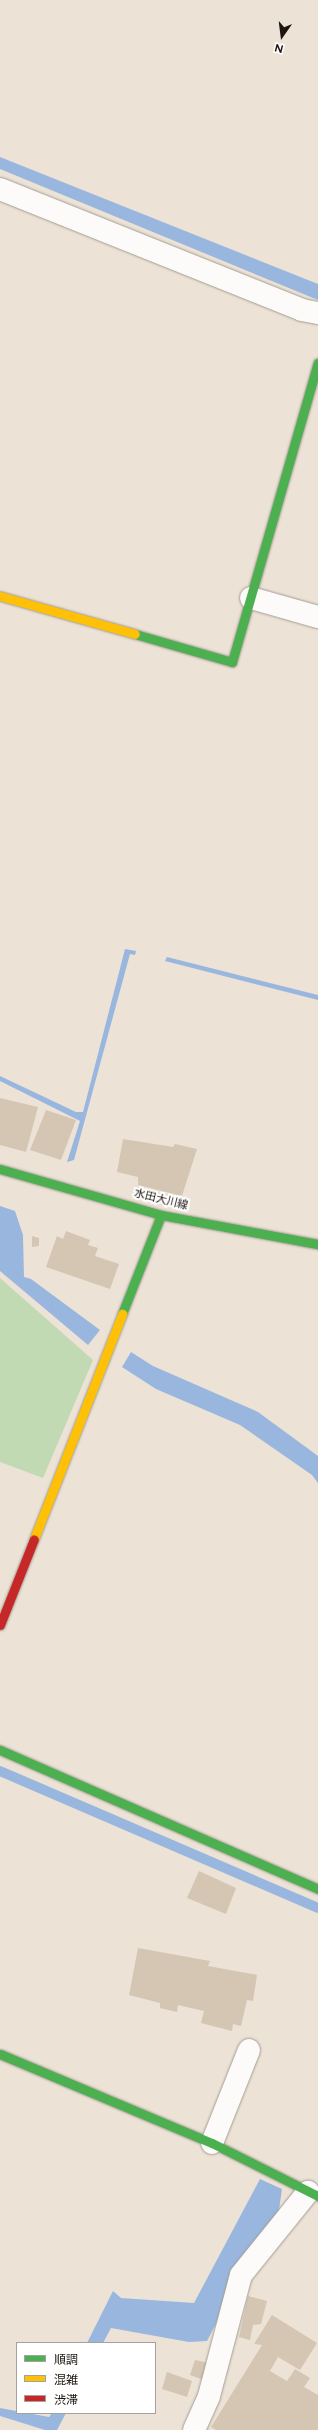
<!DOCTYPE html>
<html>
<head>
<meta charset="utf-8">
<style>
  body { margin:0 }
  #map { position:relative; width:318px; height:2430px; overflow:hidden; background:#ece2d6; font-family:Figtree,"Noto Sans JP",sans-serif }
  div>[style] { position:absolute }
  .green>* { inset:0; background:#c1dab4 }
  .water>* { inset:0; background:#99b7de }
  .stream>* { height:10px; margin:-5px; padding:0 5px; transform-origin:5px; border-radius:5px; background:#99b7de }
  .building>* { inset:0; background:#d5c6b4 }
  .roads { filter:drop-shadow(0 0 1px #a49d94) drop-shadow(0 0 1px #a49d94) }
  .street>* { height:22px; margin:-11px; padding:0 11px; transform-origin:11px; border-radius:11px; background:#fcfbf9 }
  .fast>* { height:9px; margin:-4.5px; padding:0 4.5px; transform-origin:4.5px; border-radius:4.5px; background:#4caf50 }
  .slow>* { height:9px; margin:-4.5px; padding:0 4.5px; transform-origin:4.5px; border-radius:4.5px; background:#ffc107 }
  .jam>* { height:9px; margin:-4.5px; padding:0 4.5px; transform-origin:4.5px; border-radius:4.5px; background:#c62828 }
  span { translate:-50% -50%; white-space:nowrap; text-align:center; line-height:1.15; -webkit-text-stroke:4px #fff; paint-order:stroke }
  .street-label { font-size:11px; color:#1c160e }
  .legend { position:absolute; left:16px; top:2342px; width:140px; height:72px; box-sizing:border-box; background:#fff; border:1px solid #a4a29f; margin:0; padding:5px 7px; list-style:none; font-size:12px; color:#1c160e }
  .legend li { display:flex; align-items:center; gap:8px; height:20px }
  .legend b { width:20px; border:1px solid #a4a29f }
  .north { position:absolute; left:262px; top:16px; width:40px; height:40px; -webkit-text-stroke:3px #fff; paint-order:stroke; rotate:194deg; font-size:11px; font-weight:700; line-height:16px; text-align:center; color:#1c160e }
  .north::after { content:''; display:block; margin:auto; width:14px; height:18px; background:#1c160e; clip-path:polygon(50% 0,100% 100%,50% 72%,0 100%) }
</style>
</head>
<body>
<div id="map">
  <div class="green">
    <i style="clip-path:polygon(0 1278px,93px 1360px,43px 1478px,0 1462px)"></i>
  </div>
  <div class="water">
    <i style="clip-path:polygon(0 157px,318px 284px,318px 300px,0 169px)"></i>
    <i style="clip-path:polygon(125px 949px,136px 951px,135px 955px,130px 954px,74px 1160px,67px 1162px,80px 1121px,0 1081px,0 1076px,76px 1112px,83px 1112px)"></i>
    <i style="clip-path:polygon(167px 957px,318px 995px,318px 1000px,165px 961px)"></i>
    <i style="clip-path:polygon(0 1206px,15px 1211px,23px 1235px,24px 1277px,31px 1279px,100px 1330px,88px 1345px,0 1271px)"></i>
    <i style="clip-path:polygon(131px 1352px,153px 1366px,258px 1412px,318px 1456px,318px 1483px,312px 1475px,240px 1425px,156px 1389px,122px 1367px)"></i>
    <i style="clip-path:polygon(260px 2179px,282px 2189px,278px 2217px,239px 2262px,216px 2324px,207px 2341px,189px 2342px,111px 2328px,103px 2343px,87px 2343px,113px 2291px,121px 2298px,194px 2303px)"></i>
    <i style="clip-path:polygon(0 2408px,49px 2417px,52px 2413px,66px 2413px,57px 2430px,45px 2430px,0 2416px)"></i>
  </div>
  <div class="stream">
    <i style="left:0;top:1771px;width:346px;rotate:23.3deg"></i>
  </div>
  <div class="building">
    <i style="clip-path:polygon(0 1098px,38px 1107px,26px 1152px,0 1145px)"></i>
    <i style="clip-path:polygon(46px 1110px,76px 1120px,61px 1160px,30px 1150px)"></i>
    <i style="clip-path:polygon(123px 1139px,173px 1147px,175px 1144px,197px 1149px,182px 1196px,138px 1185px,138px 1177px,117px 1172px)"></i>
    <i style="clip-path:polygon(66px 1231px,90px 1240px,88px 1245px,98px 1248px,95px 1256px,119px 1264px,110px 1289px,46px 1267px,57px 1236px,63px 1239px)"></i>
    <i style="clip-path:polygon(32px 1236px,39px 1238px,39px 1246px,32px 1247px)"></i>
    <i style="clip-path:polygon(199px 1871px,236px 1888px,226px 1914px,187px 1898px)"></i>
    <i style="clip-path:polygon(138px 1948px,210px 1961px,208px 1966px,257px 1975px,253px 2001px,247px 2000px,241px 2026px,233px 2024px,232px 2031px,201px 2023px,204px 2011px,178px 2005px,177px 2012px,160px 2008px,160px 2003px,129px 1995px)"></i>
    <i style="clip-path:polygon(248px 2296px,267px 2301px,261px 2324px,253px 2325px,250px 2340px,239px 2337px)"></i>
    <i style="clip-path:polygon(272px 2315px,317px 2343px,300px 2370px,278px 2357px,270px 2371px,287px 2381px,295px 2369px,310px 2378px,304px 2387px,318px 2395px,318px 2430px,216px 2430px,211px 2427px,262px 2345px,254px 2344px)"></i>
    <i style="clip-path:polygon(195px 2360px,209px 2363px,204px 2380px,190px 2375px)"></i>
    <i style="clip-path:polygon(167px 2372px,192px 2381px,187px 2397px,162px 2389px)"></i>
  </div>
  <div class="roads">
    <div class="street">
      <i style="left:0;top:189px;width:325px;rotate:21.8deg"></i>
      <i style="left:302px;top:310px;width:16px;rotate:11deg"></i>
      <i style="left:251px;top:598px;width:70px;rotate:15.8deg"></i>
      <i style="left:212px;top:2143px;width:100px;rotate:-68.3deg"></i>
      <i style="left:194px;top:2430px;width:37px;rotate:-66deg"></i>
      <i style="left:209px;top:2396px;width:125px;rotate:-75.2deg"></i>
      <i style="left:241px;top:2275px;width:107px;rotate:-51.1deg"></i>
    </div>
    <div class="fast">
      <i style="left:135px;top:634px;width:101px;rotate:16.1deg"></i>
      <i style="left:232px;top:662px;width:311px;rotate:-74deg"></i>
      <i style="left:0;top:1169px;width:167px;rotate:15.9deg"></i>
      <i style="left:161px;top:1215px;width:160px;rotate:10.5deg"></i>
      <i style="left:122px;top:1314px;width:106px;rotate:-68.5deg"></i>
      <i style="left:0;top:1750px;width:347px;rotate:23.6deg"></i>
      <i style="left:0;top:2054px;width:230px;rotate:22.8deg"></i>
      <i style="left:212px;top:2143px;width:119px;rotate:26.6deg"></i>
    </div>
    <div class="slow">
      <i style="left:0;top:596px;width:140px;rotate:15.7deg"></i>
      <i style="left:34px;top:1539px;width:242px;rotate:-68.6deg"></i>
    </div>
    <div class="jam">
      <i style="left:0;top:1625px;width:92px;rotate:-68.4deg"></i>
    </div>
  </div>
  <div class="street-label">
    <span style="left:161px;top:1200px;rotate:14deg">水田大川線</span>
  </div>
  <ul class="legend">
  <li><b style="height:5px;background:#4caf50"></b>順調</li>
  <li><b style="height:5px;background:#ffc107"></b>混雑</li>
  <li><b style="height:5px;background:#c62828"></b>渋滞</li>
  </ul>
  <div class="north">N</div>
</div>
</body>
</html>
